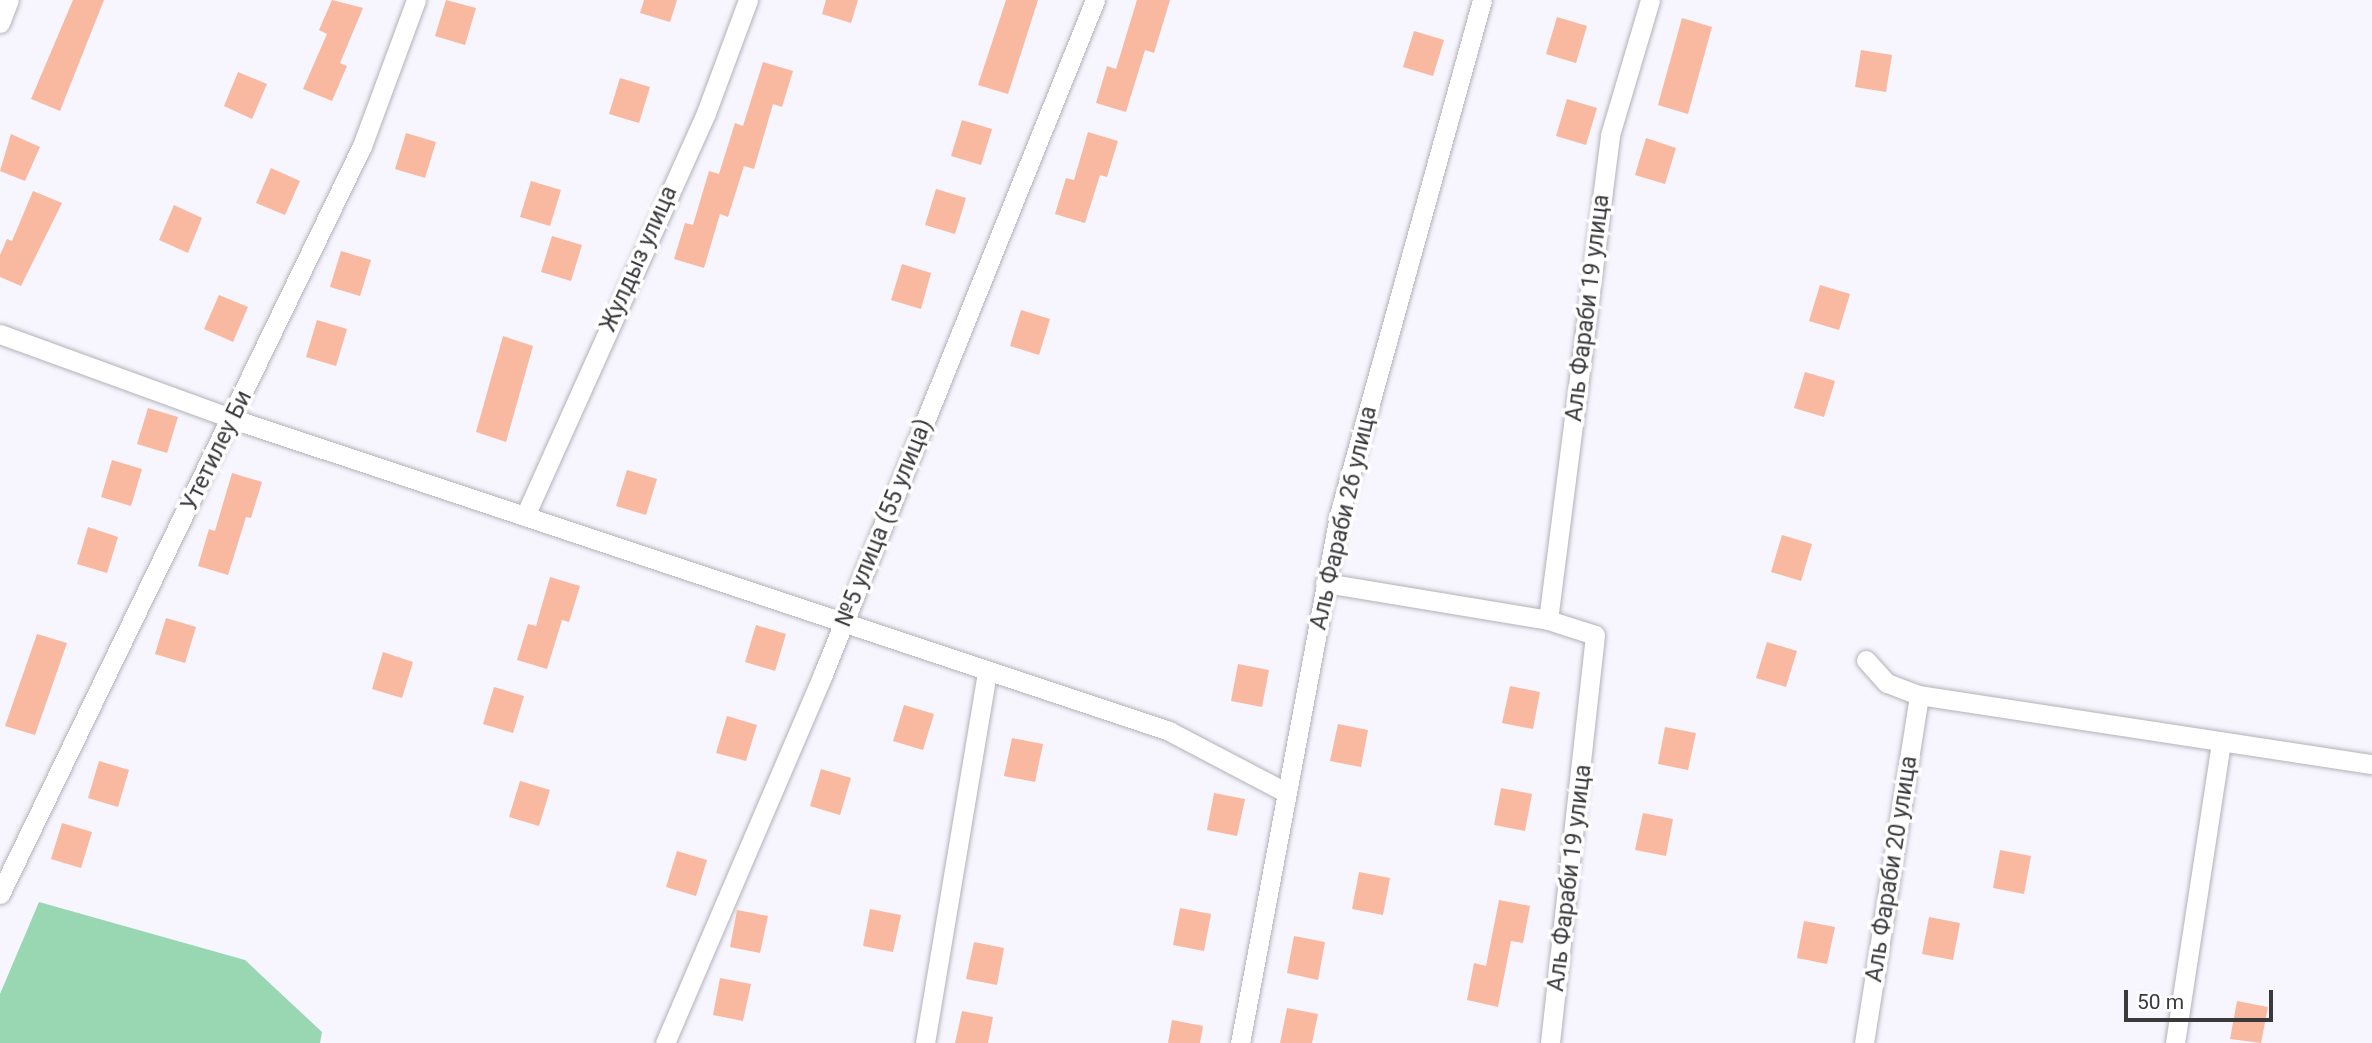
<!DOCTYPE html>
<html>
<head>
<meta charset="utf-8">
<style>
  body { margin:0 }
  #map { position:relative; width:2372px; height:1043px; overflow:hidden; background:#f7f6fe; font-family:Roboto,sans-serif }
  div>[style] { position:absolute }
  .green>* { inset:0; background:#99d7b2 }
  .building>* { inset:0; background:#f9b9a0 }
  .roads { filter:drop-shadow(0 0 2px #b2b1b8) drop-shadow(0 0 2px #b2b1b8) }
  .minor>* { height:19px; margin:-9.5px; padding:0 9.5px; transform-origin:9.5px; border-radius:9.5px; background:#fff }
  span { translate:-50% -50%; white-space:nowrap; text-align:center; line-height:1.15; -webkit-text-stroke:7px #fff; paint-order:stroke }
  .street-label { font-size:23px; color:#3a3a3d }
  .scale { position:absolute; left:2124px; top:990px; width:149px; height:32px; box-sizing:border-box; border:4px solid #3a3a3d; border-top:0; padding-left:9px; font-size:21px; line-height:24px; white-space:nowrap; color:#3a3a3d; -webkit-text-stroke:5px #fff; paint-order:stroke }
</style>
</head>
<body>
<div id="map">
  <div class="green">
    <i style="clip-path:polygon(39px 902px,245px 960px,322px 1032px,320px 1043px,0 1043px,0 994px)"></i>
  </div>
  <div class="building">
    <i style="clip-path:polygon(73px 0,104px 0,60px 111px,31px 99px)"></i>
    <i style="clip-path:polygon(332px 0,363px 8px,340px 63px,347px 66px,332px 101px,303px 89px,327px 34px,319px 30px)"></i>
    <i style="clip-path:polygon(446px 0,476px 8px,465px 45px,435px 36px)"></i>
    <i style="clip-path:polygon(644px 0,677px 0,670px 22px,640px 13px)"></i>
    <i style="clip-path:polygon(826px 0,858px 0,851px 23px,822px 14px)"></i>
    <i style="clip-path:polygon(1006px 0,1038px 0,1008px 94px,978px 85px)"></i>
    <i style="clip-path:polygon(1137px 0,1170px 0,1154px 53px,1145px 50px,1126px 112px,1096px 103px,1107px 66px,1116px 69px)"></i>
    <i style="clip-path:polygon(1557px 17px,1587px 26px,1576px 63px,1546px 54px)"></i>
    <i style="clip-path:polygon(1682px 18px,1712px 27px,1688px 114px,1658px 105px)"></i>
    <i style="clip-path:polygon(1414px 31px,1444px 40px,1433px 76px,1403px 67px)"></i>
    <i style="clip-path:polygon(1861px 50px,1892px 55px,1886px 92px,1855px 87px)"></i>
    <i style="clip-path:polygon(763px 62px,793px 71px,782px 107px,773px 104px,754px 169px,744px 166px,728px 217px,720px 214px,704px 268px,674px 259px,685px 223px,693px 225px,709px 171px,719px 174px,735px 123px,743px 126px)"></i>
    <i style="clip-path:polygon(238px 72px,267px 84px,252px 119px,224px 106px)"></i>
    <i style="clip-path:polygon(620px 78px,650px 87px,639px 123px,609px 114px)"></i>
    <i style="clip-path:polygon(1567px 99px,1597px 108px,1586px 145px,1556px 136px)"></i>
    <i style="clip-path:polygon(962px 120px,992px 129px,981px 165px,951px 156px)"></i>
    <i style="clip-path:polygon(1088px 132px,1118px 141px,1107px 177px,1100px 175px,1085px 223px,1055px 214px,1066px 178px,1074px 180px)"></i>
    <i style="clip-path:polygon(406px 133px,436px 142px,425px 178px,395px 169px)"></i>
    <i style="clip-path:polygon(11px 134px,40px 147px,25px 181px,0 171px)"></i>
    <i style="clip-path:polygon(1646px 138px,1676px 148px,1665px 184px,1635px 175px)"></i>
    <i style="clip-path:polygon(271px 168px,300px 181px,285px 215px,256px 203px)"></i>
    <i style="clip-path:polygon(531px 181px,561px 190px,550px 226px,520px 217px)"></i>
    <i style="clip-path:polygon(936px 189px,966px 198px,955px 234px,925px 225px)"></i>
    <i style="clip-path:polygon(33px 191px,62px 203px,21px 286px,0 277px,0 255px,7px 239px,12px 241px)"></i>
    <i style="clip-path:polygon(174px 205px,202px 218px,188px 253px,159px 240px)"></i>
    <i style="clip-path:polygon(552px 236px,582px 245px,571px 281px,541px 272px)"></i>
    <i style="clip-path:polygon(341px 251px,371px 260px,360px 296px,330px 287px)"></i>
    <i style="clip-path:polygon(902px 264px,931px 273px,921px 309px,891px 300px)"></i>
    <i style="clip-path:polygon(1820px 285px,1850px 294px,1839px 330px,1809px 321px)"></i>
    <i style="clip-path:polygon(219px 295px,248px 307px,233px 342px,204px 329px)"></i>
    <i style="clip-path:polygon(1021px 310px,1050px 319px,1039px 355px,1010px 346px)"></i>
    <i style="clip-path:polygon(317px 320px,347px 329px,336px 366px,306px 357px)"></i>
    <i style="clip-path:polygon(503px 336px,533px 346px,506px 442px,476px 432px)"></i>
    <i style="clip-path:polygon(1805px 372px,1835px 381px,1824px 417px,1794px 408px)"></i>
    <i style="clip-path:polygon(148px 408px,178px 417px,167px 453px,137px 444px)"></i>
    <i style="clip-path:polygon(112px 460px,142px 469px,131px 506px,101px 497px)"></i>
    <i style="clip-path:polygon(627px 470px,657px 479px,646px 515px,616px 506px)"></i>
    <i style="clip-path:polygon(232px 473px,262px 482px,251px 518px,246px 517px,228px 575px,198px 566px,209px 529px,215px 531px)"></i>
    <i style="clip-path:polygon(88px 527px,118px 537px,107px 573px,77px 564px)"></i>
    <i style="clip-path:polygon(1782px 535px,1812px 544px,1801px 581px,1771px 572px)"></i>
    <i style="clip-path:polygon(550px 577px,580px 586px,569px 622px,562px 620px,547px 669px,517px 660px,528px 624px,536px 626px)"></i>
    <i style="clip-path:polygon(166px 618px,196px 627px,185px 663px,155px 654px)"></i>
    <i style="clip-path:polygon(756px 625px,786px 634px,775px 671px,745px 662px)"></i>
    <i style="clip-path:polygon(37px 634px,67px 643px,35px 735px,5px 726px)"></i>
    <i style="clip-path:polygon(1767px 642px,1797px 651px,1786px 687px,1756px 678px)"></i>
    <i style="clip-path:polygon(383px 652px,413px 662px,402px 698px,372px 689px)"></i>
    <i style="clip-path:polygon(1238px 664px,1269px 670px,1262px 707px,1231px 701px)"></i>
    <i style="clip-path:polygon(1510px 686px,1540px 692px,1533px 729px,1502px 723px)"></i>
    <i style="clip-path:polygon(494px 687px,524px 696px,513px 733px,483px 724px)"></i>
    <i style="clip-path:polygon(904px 705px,934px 714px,923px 750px,893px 741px)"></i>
    <i style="clip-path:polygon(727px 716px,757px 725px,746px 761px,716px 753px)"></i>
    <i style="clip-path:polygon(1338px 724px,1368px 730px,1361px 767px,1330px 761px)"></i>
    <i style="clip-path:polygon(1665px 727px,1696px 733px,1688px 770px,1658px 764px)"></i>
    <i style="clip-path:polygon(1012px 738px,1043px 744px,1035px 782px,1004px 776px)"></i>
    <i style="clip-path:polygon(99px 761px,129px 770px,118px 807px,88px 798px)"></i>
    <i style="clip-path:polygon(821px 769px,851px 778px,840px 815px,810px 806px)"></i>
    <i style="clip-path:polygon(520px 781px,550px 790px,539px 826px,509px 817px)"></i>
    <i style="clip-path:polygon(1501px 788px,1532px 794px,1525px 831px,1494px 825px)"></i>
    <i style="clip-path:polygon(1214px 793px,1245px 799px,1237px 836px,1207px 830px)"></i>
    <i style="clip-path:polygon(1643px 813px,1673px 819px,1666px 856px,1635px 850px)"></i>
    <i style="clip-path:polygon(62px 823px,92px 832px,81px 868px,51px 859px)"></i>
    <i style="clip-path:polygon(2000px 850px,2031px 856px,2024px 894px,1993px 888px)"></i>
    <i style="clip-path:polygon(677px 851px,707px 860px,696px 896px,666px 887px)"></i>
    <i style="clip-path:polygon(1359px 872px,1390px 878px,1383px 915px,1352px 909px)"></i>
    <i style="clip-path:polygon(1499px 900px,1530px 906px,1523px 943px,1511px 941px,1498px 1007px,1467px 1000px,1474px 963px,1486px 966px)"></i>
    <i style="clip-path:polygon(1180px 908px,1211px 914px,1204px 951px,1173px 945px)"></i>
    <i style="clip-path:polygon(870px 909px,901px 915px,893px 952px,863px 946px)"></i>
    <i style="clip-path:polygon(737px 910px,768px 916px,760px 953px,730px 947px)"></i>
    <i style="clip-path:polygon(1929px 917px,1960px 923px,1953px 960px,1922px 954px)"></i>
    <i style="clip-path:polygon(1804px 921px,1835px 927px,1827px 964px,1797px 958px)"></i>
    <i style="clip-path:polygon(1294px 936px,1325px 942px,1318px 980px,1287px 973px)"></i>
    <i style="clip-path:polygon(974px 942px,1004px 948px,997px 985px,966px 979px)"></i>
    <i style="clip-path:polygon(720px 978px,751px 984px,743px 1021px,713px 1015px)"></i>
    <i style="clip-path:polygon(2237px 1001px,2268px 1007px,2261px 1043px,2230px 1039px)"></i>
    <i style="clip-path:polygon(1287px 1008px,1318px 1014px,1312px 1043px,1280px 1043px)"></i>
    <i style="clip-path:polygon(962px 1011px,993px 1017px,988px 1043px,955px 1043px)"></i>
    <i style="clip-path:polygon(1172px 1020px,1203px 1026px,1200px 1043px,1168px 1043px)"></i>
  </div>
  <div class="roads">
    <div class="minor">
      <i style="left:0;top:23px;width:25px;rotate:-69deg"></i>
      <i style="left:0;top:334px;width:248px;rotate:20deg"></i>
      <i style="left:233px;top:419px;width:987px;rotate:18.43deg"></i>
      <i style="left:1169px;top:731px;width:133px;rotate:27.7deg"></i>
      <i style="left:525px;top:516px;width:442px;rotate:-65.8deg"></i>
      <i style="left:706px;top:113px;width:121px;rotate:-69.6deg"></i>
      <i style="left:1325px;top:583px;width:226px;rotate:9.4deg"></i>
      <i style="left:1548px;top:620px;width:489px;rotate:-82.7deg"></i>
      <i style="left:1610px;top:135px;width:141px;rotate:-73.5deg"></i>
      <i style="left:1548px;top:620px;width:49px;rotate:17.7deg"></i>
      <i style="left:1595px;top:635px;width:410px;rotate:96.3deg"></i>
      <i style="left:1866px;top:660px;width:31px;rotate:48deg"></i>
      <i style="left:1887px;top:683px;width:34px;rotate:21deg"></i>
      <i style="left:1919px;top:695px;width:458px;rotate:8.7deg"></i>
      <i style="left:0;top:894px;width:831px;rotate:-64.18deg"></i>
      <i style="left:362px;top:146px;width:156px;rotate:-69.7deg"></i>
      <i style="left:665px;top:1043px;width:401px;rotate:-66.8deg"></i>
      <i style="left:823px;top:674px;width:727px;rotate:-68.02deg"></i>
      <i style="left:925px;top:1043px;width:377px;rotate:-80.5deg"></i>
      <i style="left:1240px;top:1043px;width:537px;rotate:-79.38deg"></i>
      <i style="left:1339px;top:515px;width:534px;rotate:-74.48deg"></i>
      <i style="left:1864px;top:1043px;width:352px;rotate:-81deg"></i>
      <i style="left:2175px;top:1043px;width:305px;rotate:-81.3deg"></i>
    </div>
  </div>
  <div class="street-label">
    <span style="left:639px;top:259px;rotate:-66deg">Жулдыз улица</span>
    <span style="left:1588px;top:308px;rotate:-83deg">Аль Фараби 19 улица</span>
    <span style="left:217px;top:451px;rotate:-64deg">Утетилеу Би</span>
    <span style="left:1344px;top:518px;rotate:-77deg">Аль Фараби 26 улица</span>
    <span style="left:884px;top:523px;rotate:-68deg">№5 улица (55 улица)</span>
    <span style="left:1892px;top:869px;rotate:-81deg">Аль Фараби 20 улица</span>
    <span style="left:1570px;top:878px;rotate:-83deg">Аль Фараби 19 улица</span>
  </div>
  <div class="scale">50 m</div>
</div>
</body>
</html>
